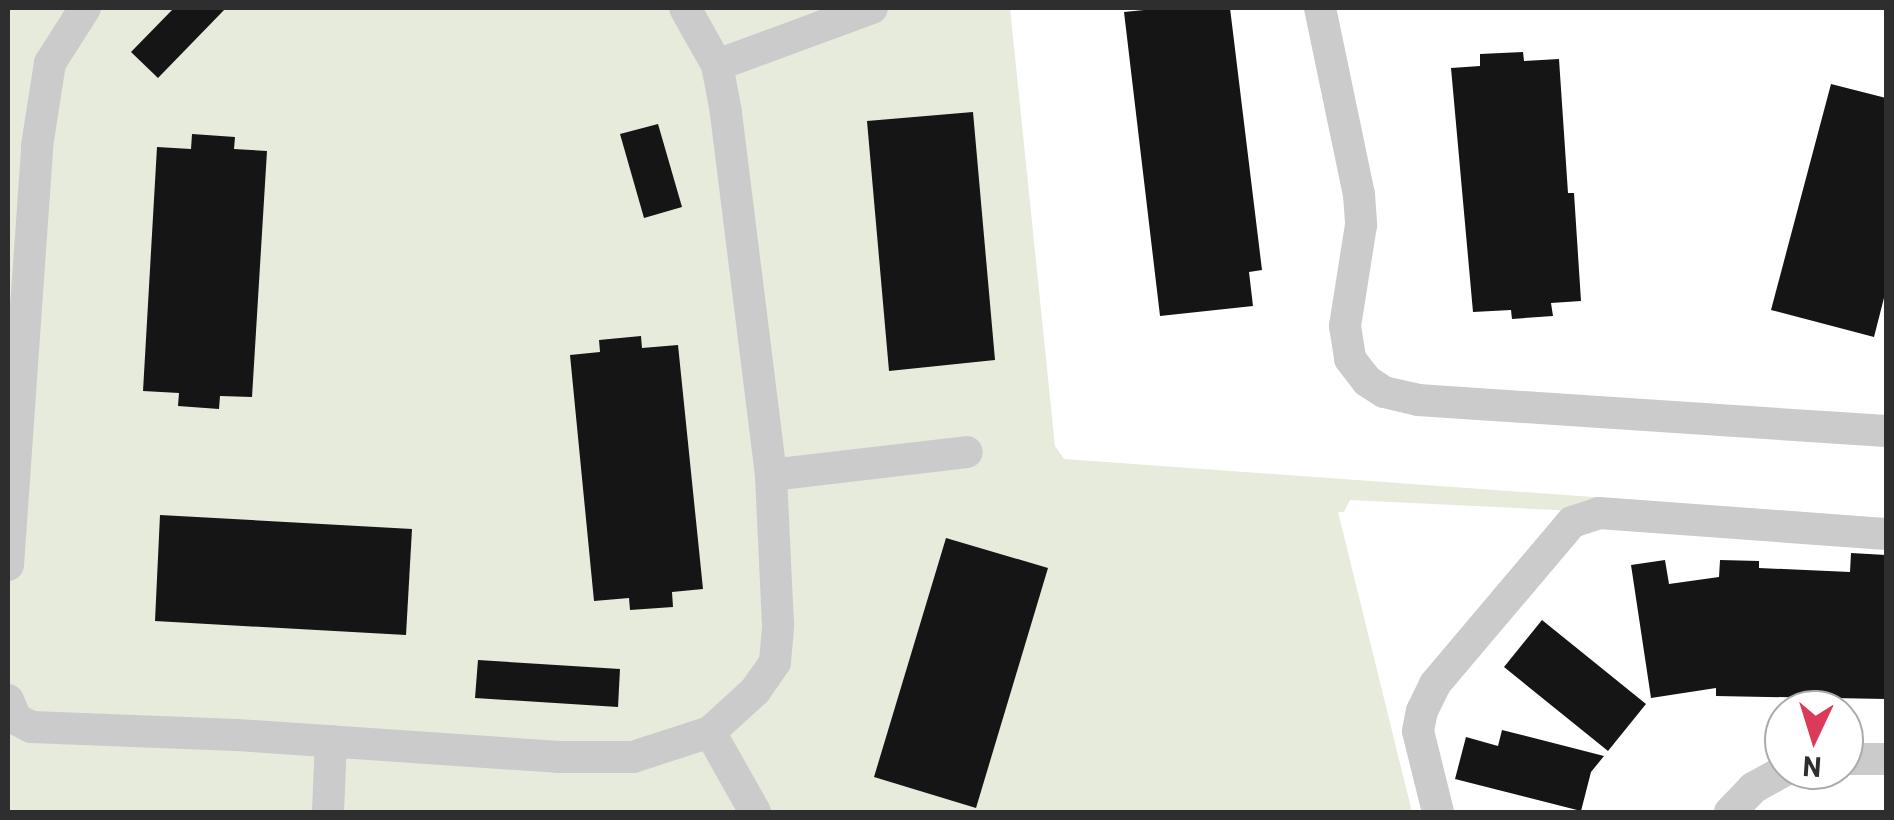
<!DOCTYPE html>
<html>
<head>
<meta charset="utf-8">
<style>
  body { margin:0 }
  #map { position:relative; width:1894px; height:820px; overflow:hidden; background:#fff; font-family:Barlow,sans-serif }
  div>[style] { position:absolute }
  .green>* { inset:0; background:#e6ebdc }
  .building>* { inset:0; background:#151515 }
  .minor>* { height:32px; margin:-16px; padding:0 16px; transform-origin:16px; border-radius:16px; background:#cbcbcb }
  span { translate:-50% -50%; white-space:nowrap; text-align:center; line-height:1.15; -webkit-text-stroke:10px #fff; paint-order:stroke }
  .frame { position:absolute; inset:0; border:10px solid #2e2e2e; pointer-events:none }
  .north { position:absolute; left:1764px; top:690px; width:100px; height:100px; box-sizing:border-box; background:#fff; border:2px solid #ababab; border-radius:50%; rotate:184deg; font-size:28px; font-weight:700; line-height:40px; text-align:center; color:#2e2e2e }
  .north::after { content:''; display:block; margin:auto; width:35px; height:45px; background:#db3a59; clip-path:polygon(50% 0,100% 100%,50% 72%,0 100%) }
</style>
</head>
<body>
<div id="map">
  <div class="green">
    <i style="clip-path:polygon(8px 8px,1010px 8px,1055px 446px,1064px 459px,1886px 518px,1886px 526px,1350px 500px,1344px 512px,1338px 512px,1412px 812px,8px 812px)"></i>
  </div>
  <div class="building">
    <i style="clip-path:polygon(174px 8px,226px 8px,158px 78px,131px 52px)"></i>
    <i style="clip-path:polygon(1164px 8px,1230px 8px,1262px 270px,1249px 272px,1253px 306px,1160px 316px,1124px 12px)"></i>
    <i style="clip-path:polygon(1523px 52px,1524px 61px,1559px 59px,1568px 193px,1574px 193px,1581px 301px,1551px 303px,1553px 316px,1512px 319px,1511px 310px,1473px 312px,1451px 68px,1480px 66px,1480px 54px)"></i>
    <i style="clip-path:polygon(1831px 84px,1886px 98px,1886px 290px,1874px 337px,1771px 310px)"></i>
    <i style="clip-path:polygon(973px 112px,995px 360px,889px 371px,867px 121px)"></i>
    <i style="clip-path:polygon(658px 124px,682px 207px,644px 218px,620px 134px)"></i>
    <i style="clip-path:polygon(192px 134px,235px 137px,234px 149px,267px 151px,252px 397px,220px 396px,219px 409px,178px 406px,179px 393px,143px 391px,157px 147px,191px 149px)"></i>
    <i style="clip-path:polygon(641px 336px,642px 348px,678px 345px,703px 589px,672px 592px,673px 607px,630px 610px,629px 598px,594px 601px,570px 355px,600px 352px,599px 340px)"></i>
    <i style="clip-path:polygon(160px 515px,412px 529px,406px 635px,155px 621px)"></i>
    <i style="clip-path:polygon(946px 538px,1048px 568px,976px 808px,874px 777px)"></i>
    <i style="clip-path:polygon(1851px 553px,1886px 555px,1886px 699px,1716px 696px,1716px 688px,1651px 698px,1631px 565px,1665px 560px,1669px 584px,1719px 577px,1720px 560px,1759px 561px,1759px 568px,1850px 572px)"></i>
    <i style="clip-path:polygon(1542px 620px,1646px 704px,1608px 751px,1504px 667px)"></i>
    <i style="clip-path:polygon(478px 660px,620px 669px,618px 707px,475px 698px)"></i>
    <i style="clip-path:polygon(1502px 730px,1604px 756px,1591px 772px,1581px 811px,1455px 779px,1466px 737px,1498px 746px)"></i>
  </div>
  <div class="minor">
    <i style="left:1320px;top:8px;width:190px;rotate:78.2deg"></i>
    <i style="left:1359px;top:194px;width:31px;rotate:86deg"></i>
    <i style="left:1361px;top:225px;width:102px;rotate:99deg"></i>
    <i style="left:1345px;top:326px;width:33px;rotate:81deg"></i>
    <i style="left:1350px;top:359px;width:28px;rotate:52deg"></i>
    <i style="left:1367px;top:381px;width:20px;rotate:33deg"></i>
    <i style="left:1384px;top:392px;width:35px;rotate:13deg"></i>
    <i style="left:1418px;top:400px;width:469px;rotate:3.8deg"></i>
    <i style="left:717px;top:65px;width:165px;rotate:-20.2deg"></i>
    <i style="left:771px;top:475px;width:197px;rotate:-6.7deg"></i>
    <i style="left:8px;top:565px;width:420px;rotate:-86deg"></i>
    <i style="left:37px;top:146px;width:84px;rotate:-81.1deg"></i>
    <i style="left:50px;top:63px;width:65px;rotate:-57.5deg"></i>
    <i style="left:8px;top:700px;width:21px;rotate:67deg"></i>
    <i style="left:16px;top:719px;width:17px;rotate:28deg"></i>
    <i style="left:31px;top:727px;width:206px;rotate:2.2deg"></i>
    <i style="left:237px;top:735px;width:322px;rotate:3.9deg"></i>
    <i style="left:558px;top:757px;width:75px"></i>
    <i style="left:633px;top:757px;width:81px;rotate:-18deg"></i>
    <i style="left:710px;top:732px;width:61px;rotate:-42.3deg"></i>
    <i style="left:755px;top:691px;width:35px;rotate:-55deg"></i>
    <i style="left:775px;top:662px;width:37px;rotate:-85deg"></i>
    <i style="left:778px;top:625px;width:150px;rotate:-92.7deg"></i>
    <i style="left:771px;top:475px;width:366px;rotate:-97.1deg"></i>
    <i style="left:726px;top:112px;width:48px;rotate:-100.8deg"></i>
    <i style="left:717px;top:65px;width:65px;rotate:-119.3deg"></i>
    <i style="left:710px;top:732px;width:92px;rotate:60.6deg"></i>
    <i style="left:1844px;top:759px;width:42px"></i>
    <i style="left:328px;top:812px;width:71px;rotate:-87.6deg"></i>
    <i style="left:1438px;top:812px;width:83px;rotate:-103.9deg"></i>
    <i style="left:1418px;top:731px;width:20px;rotate:-79deg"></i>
    <i style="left:1422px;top:711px;width:30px;rotate:-64deg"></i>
    <i style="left:1435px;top:684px;width:212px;rotate:-49.8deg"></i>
    <i style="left:1572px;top:522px;width:28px;rotate:-18deg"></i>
    <i style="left:1599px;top:513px;width:288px;rotate:4.2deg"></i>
    <i style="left:1730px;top:812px;width:33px;rotate:-46deg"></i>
    <i style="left:1753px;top:788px;width:37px;rotate:-29deg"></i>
  </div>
  <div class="frame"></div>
  <div class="north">N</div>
</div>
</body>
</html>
